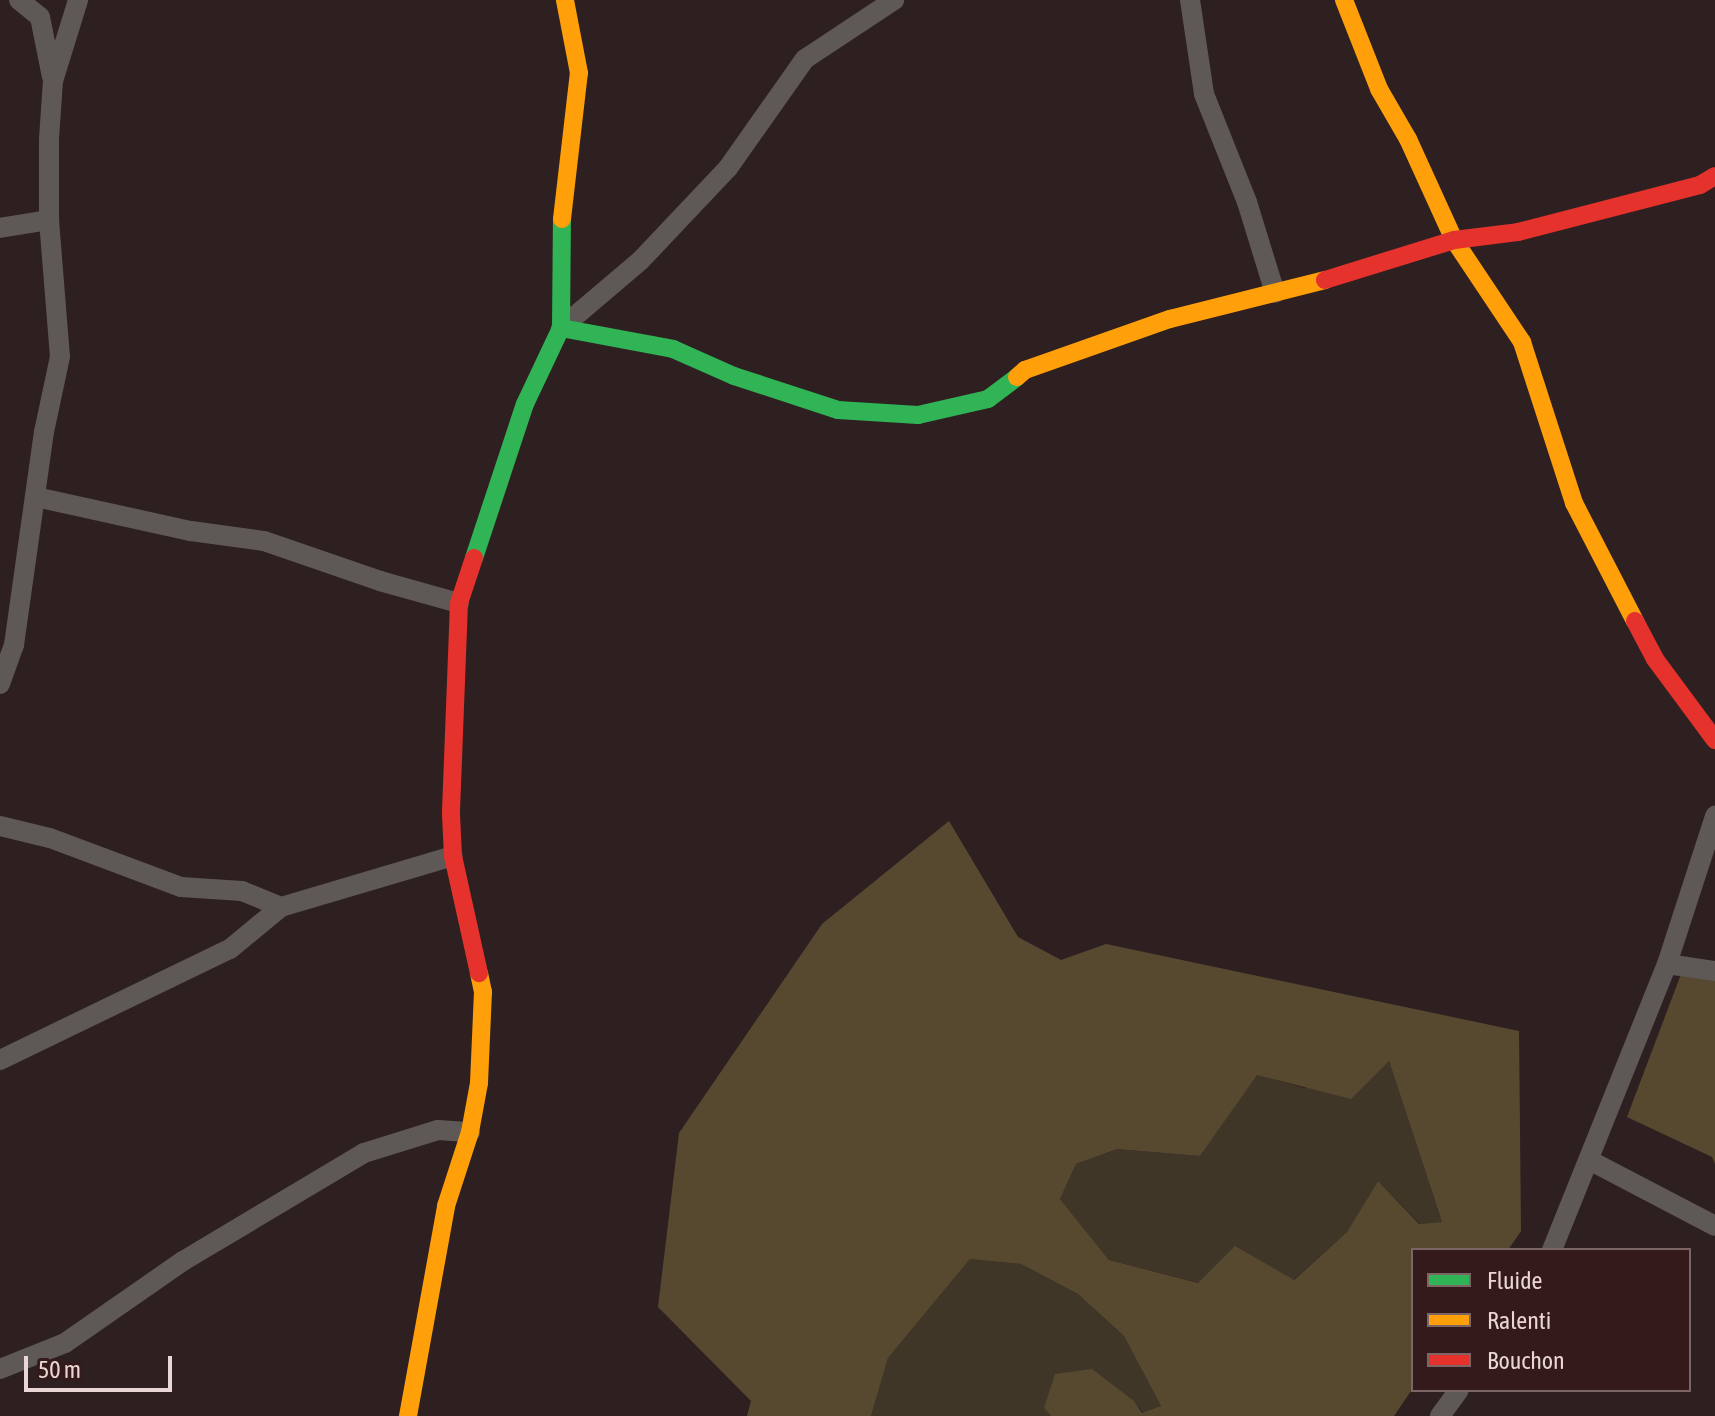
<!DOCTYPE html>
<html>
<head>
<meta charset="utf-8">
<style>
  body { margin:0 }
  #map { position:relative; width:1715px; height:1416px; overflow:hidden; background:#2e2020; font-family:"Asap Condensed",sans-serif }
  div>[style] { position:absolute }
  .green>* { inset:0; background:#3f3628 }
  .forest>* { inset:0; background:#574930 }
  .street>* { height:20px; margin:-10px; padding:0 10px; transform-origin:10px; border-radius:10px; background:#5e5856 }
  .fast>* { height:18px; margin:-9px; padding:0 9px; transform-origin:9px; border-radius:9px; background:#30b455 }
  .slow>* { height:18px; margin:-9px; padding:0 9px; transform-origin:9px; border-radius:9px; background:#ff9f0a }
  .jam>* { height:18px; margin:-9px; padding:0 9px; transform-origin:9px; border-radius:9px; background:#e5322d }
  span { translate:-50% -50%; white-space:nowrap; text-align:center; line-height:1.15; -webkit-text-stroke:6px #341a1a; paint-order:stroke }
  .legend { position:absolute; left:1411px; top:1248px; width:280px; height:144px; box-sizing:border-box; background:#341a1a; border:2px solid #7c6565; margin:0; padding:10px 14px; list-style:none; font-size:24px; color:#e9d6d5 }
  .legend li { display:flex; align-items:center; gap:16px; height:40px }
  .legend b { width:40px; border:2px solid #7c6565 }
  .scale { position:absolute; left:24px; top:1356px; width:148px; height:36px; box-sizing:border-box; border:4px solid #e9d6d5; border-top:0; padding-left:10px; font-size:24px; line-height:28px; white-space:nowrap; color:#e9d6d5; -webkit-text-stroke:6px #341a1a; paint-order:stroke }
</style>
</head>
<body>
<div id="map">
  <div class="green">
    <i style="clip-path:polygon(1389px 1061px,1442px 1222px,1420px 1224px,1378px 1181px,1347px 1232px,1293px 1280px,1279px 1275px,1199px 1283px,1109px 1260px,1060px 1199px,1076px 1164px,1117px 1149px,1200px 1156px,1257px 1074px,1304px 1088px)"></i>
    <i style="clip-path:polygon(970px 1259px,1021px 1264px,1078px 1294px,1124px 1336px,1161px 1406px,1143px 1413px,1134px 1401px,1044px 1408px,1051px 1416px,871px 1416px,888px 1358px)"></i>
  </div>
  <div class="forest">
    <i style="clip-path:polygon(evenodd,949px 821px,1018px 937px,1061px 960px,1106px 944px,1519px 1031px,1521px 1231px,1508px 1250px,1413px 1250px,1413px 1388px,1394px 1416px,1051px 1416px,1044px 1408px,1055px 1374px,1092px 1369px,1134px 1401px,1142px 1413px,1161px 1406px,1124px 1336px,1078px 1294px,1021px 1264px,970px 1259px,888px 1358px,871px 1416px,747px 1416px,751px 1401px,658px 1307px,679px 1133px,822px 924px,949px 821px,1389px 1061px,1442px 1222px,1419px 1224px,1378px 1181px,1347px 1232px,1294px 1280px,1235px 1246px,1198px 1283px,1109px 1260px,1060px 1199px,1076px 1164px,1117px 1149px,1200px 1156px,1257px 1075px,1351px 1099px,1389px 1061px)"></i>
    <i style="clip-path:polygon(1686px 961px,1715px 964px,1715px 1164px,1712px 1157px,1627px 1117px)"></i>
  </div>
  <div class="street">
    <i style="left:19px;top:0;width:27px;rotate:39deg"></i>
    <i style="left:40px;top:17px;width:61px;rotate:78.7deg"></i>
    <i style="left:1190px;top:0;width:95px;rotate:81.5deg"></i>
    <i style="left:1204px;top:94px;width:116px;rotate:68.3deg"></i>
    <i style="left:1247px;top:202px;width:95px;rotate:72.9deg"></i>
    <i style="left:0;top:228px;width:50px;rotate:-9.3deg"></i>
    <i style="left:561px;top:328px;width:104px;rotate:-40.3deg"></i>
    <i style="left:640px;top:261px;width:128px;rotate:-46.6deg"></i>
    <i style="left:728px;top:168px;width:133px;rotate:-54.8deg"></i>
    <i style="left:805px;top:59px;width:107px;rotate:-33.5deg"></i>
    <i style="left:36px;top:497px;width:159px;rotate:12.4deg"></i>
    <i style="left:191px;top:531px;width:74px;rotate:7.8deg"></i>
    <i style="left:264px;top:541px;width:123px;rotate:19deg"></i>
    <i style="left:380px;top:581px;width:82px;rotate:15.6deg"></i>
    <i style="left:0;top:684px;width:41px;rotate:-70.3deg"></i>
    <i style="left:14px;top:645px;width:215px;rotate:-82deg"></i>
    <i style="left:44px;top:432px;width:77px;rotate:-78deg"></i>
    <i style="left:60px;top:357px;width:137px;rotate:-94.6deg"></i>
    <i style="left:49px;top:220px;width:81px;rotate:-90deg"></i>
    <i style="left:49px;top:139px;width:58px;rotate:-86.1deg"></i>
    <i style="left:53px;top:81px;width:85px;rotate:-72.8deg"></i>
    <i style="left:0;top:826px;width:51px;rotate:13.5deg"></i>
    <i style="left:50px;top:838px;width:140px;rotate:20.5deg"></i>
    <i style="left:181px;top:887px;width:61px;rotate:3.8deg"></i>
    <i style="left:242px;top:891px;width:42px;rotate:22.3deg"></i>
    <i style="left:1667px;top:964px;width:49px;rotate:8.3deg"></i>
    <i style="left:0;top:1060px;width:255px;rotate:-25.8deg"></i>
    <i style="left:230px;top:949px;width:66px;rotate:-39.5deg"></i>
    <i style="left:281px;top:907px;width:179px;rotate:-16.5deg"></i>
    <i style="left:1589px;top:1160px;width:142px;rotate:27.6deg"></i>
    <i style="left:1552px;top:1250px;width:308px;rotate:-68.1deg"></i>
    <i style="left:1667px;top:964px;width:156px;rotate:-72deg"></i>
    <i style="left:0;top:1369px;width:70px;rotate:-21.8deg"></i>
    <i style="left:65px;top:1343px;width:144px;rotate:-34.8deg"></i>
    <i style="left:183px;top:1261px;width:211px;rotate:-30.8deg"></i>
    <i style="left:364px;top:1153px;width:77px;rotate:-17.3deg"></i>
    <i style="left:438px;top:1130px;width:32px;rotate:4deg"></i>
    <i style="left:1440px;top:1416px;width:32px;rotate:-54deg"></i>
  </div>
  <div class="fast">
    <i style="left:561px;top:328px;width:114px;rotate:10.6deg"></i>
    <i style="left:673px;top:349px;width:67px;rotate:23.9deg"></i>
    <i style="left:734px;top:376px;width:109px;rotate:18.1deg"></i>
    <i style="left:838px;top:410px;width:80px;rotate:3.6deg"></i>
    <i style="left:918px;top:415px;width:72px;rotate:-12.9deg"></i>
    <i style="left:988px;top:399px;width:36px;rotate:-37deg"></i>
    <i style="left:474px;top:558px;width:162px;rotate:-71.7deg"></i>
    <i style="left:525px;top:404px;width:84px;rotate:-64.7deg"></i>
    <i style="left:561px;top:328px;width:109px;rotate:-89.5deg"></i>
  </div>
  <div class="slow">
    <i style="left:1344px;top:0;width:96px;rotate:68.5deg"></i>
    <i style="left:1379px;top:89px;width:58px;rotate:59.9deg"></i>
    <i style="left:1408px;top:139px;width:111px;rotate:65.5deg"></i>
    <i style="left:1454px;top:240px;width:123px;rotate:56.3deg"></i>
    <i style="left:1522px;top:342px;width:169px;rotate:72.1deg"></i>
    <i style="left:1574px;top:503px;width:133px;rotate:62.7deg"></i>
    <i style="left:562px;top:219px;width:147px;rotate:-83.4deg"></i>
    <i style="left:579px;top:73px;width:74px;rotate:-100.9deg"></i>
    <i style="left:1017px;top:377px;width:11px;rotate:-41deg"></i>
    <i style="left:1025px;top:370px;width:154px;rotate:-19.4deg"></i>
    <i style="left:1170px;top:319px;width:160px;rotate:-14.1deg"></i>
    <i style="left:408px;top:1416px;width:213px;rotate:-79.7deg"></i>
    <i style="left:446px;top:1206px;width:78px;rotate:-72deg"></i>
    <i style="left:470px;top:1132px;width:50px;rotate:-79.6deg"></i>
    <i style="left:479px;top:1083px;width:91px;rotate:-87.5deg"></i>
    <i style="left:483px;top:992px;width:19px;rotate:-102deg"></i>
  </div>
  <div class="jam">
    <i style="left:1325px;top:280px;width:135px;rotate:-17.2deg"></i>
    <i style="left:1454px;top:240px;width:64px;rotate:-7.1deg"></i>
    <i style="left:1518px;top:232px;width:188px;rotate:-14.5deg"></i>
    <i style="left:1700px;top:185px;width:17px;rotate:-31deg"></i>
    <i style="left:474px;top:558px;width:47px;rotate:108.4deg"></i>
    <i style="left:459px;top:603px;width:211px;rotate:92.2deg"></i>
    <i style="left:451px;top:814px;width:42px;rotate:87.3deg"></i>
    <i style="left:453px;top:856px;width:120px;rotate:77.5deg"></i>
    <i style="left:1635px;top:621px;width:43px;rotate:62.2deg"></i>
    <i style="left:1655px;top:659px;width:101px;rotate:53.5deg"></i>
  </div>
  <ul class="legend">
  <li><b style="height:10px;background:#30b455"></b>Fluide</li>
  <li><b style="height:10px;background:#ff9f0a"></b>Ralenti</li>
  <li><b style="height:10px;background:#e5322d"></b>Bouchon</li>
  </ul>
  <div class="scale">50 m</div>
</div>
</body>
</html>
